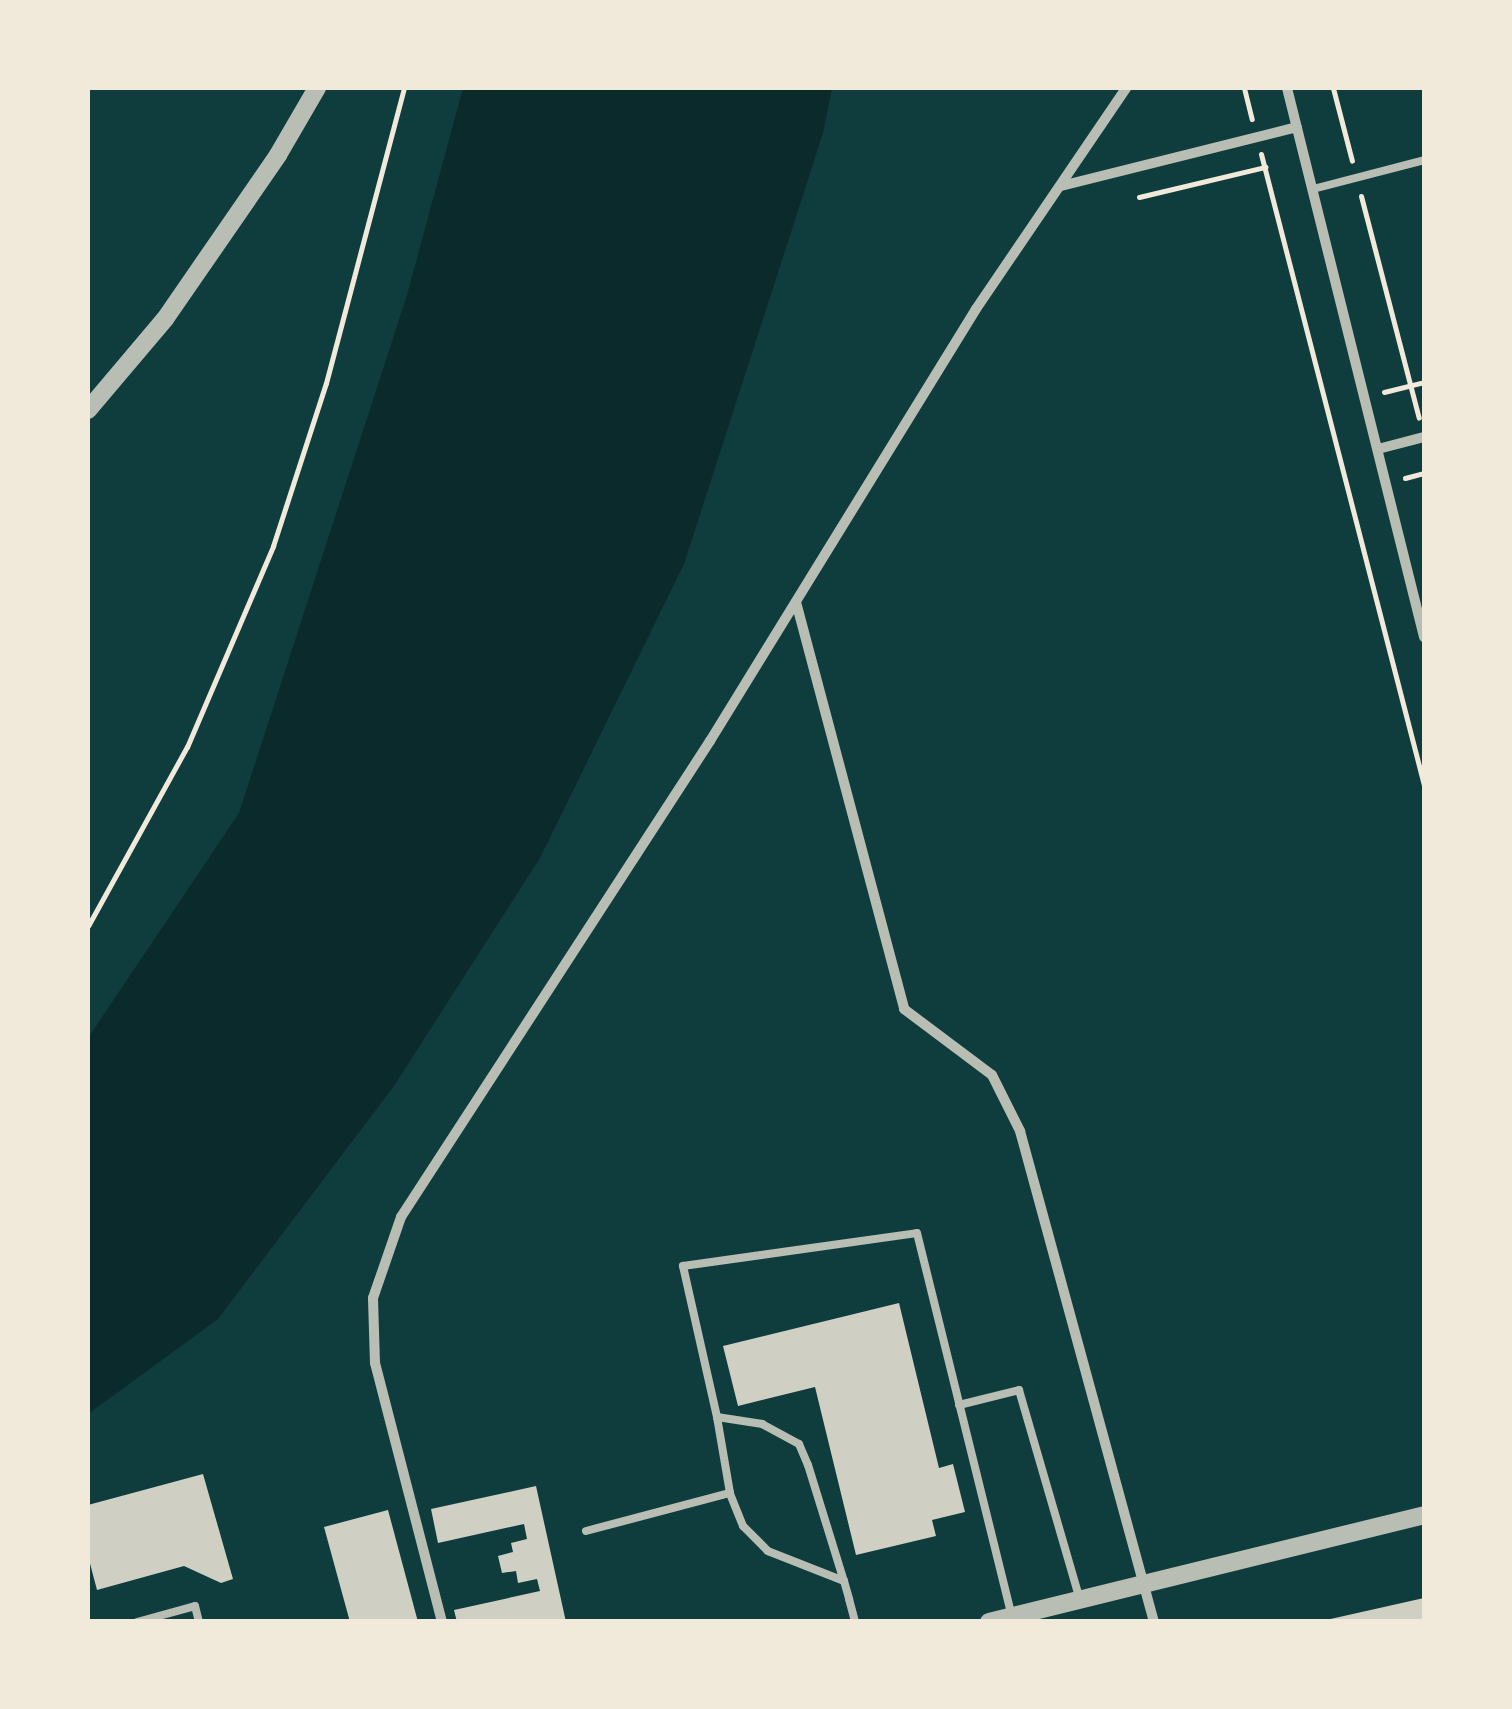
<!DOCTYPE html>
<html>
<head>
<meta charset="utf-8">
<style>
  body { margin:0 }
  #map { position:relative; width:1512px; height:1709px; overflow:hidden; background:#0f3d3e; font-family:Montserrat,sans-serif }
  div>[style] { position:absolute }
  .water>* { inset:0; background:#0a2a2b }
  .building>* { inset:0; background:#cfcfc3 }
  .path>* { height:5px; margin:-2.5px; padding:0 2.5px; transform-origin:2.5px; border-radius:2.5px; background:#f1e9da }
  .service>* { height:8px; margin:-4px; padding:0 4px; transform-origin:4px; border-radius:4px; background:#b8beb3 }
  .minor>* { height:10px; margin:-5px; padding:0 5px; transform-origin:5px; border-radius:5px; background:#b8beb3 }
  .tertiary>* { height:18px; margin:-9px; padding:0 9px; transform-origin:9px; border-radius:9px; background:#b8beb3 }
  span { translate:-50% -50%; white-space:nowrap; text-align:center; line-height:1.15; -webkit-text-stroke:9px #f1e9da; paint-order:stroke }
  .frame { position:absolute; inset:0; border:90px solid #f1e9da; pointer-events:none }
</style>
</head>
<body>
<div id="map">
  <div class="water">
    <i style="clip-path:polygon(463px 88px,832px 88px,823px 133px,684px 564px,540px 858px,394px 1086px,218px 1319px,88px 1414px,88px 1038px,239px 813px,407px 295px)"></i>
  </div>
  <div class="building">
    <i style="clip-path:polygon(899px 1303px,939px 1468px,953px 1464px,965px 1512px,932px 1520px,936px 1536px,856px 1555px,815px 1387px,738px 1406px,723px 1346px)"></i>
    <i style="clip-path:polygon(203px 1474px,233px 1579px,221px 1583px,184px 1566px,97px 1590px,88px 1556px,88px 1505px)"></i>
    <i style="clip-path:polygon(536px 1486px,566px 1622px,457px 1622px,454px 1610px,540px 1591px,537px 1579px,518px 1583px,516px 1571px,502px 1573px,498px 1556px,513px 1552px,511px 1543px,527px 1539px,524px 1524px,438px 1543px,431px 1509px)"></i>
    <i style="clip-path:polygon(388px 1510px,418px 1622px,350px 1622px,324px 1527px)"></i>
    <i style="clip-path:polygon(1424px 1598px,1424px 1622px,1326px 1622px,1326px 1620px)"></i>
  </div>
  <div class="path">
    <i style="left:1244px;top:88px;width:32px;rotate:76deg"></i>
    <i style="left:1333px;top:88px;width:75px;rotate:75.4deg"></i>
    <i style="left:1261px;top:154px;width:652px;rotate:75.52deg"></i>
    <i style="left:1361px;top:196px;width:229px;rotate:75.4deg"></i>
    <i style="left:1139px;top:197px;width:130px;rotate:-13.4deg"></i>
    <i style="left:1384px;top:392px;width:41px;rotate:-14deg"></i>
    <i style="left:1405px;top:478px;width:20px;rotate:-15deg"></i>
    <i style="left:88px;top:926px;width:205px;rotate:-61.1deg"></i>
    <i style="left:187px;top:747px;width:219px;rotate:-66.8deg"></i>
    <i style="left:273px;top:546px;width:171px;rotate:-72deg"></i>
    <i style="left:326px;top:383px;width:305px;rotate:-75.2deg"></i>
  </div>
  <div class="service">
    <i style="left:1313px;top:189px;width:115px;rotate:-14.6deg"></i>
    <i style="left:959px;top:1405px;width:62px;rotate:-14deg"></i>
    <i style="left:1019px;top:1390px;width:219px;rotate:73.8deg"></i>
    <i style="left:717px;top:1417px;width:155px;rotate:-102.7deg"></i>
    <i style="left:683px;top:1266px;width:236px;rotate:-8deg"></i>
    <i style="left:917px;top:1233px;width:395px;rotate:76.1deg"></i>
    <i style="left:586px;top:1531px;width:149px;rotate:-14.8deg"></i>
    <i style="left:844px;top:1581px;width:82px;rotate:-158.5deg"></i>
    <i style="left:768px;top:1551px;width:35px;rotate:-135deg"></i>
    <i style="left:743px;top:1526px;width:35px;rotate:-112deg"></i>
    <i style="left:730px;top:1493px;width:77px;rotate:-99.7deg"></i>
    <i style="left:717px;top:1417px;width:46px;rotate:8.8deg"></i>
    <i style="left:762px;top:1424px;width:42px;rotate:28.4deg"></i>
    <i style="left:799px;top:1444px;width:23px;rotate:67deg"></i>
    <i style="left:808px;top:1465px;width:121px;rotate:72.8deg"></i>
    <i style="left:844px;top:1581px;width:19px;rotate:74deg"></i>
    <i style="left:849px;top:1599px;width:24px;rotate:75deg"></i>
    <i style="left:137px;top:1622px;width:60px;rotate:-15.4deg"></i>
    <i style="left:195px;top:1606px;width:16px;rotate:76deg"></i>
  </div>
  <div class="minor">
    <i style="left:1287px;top:88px;width:566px;rotate:75.99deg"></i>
    <i style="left:1061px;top:186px;width:243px;rotate:-14deg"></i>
    <i style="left:1378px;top:449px;width:48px;rotate:-14.6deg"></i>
    <i style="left:796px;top:602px;width:421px;rotate:75.1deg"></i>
    <i style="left:904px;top:1009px;width:110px;rotate:36.9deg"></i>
    <i style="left:992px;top:1075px;width:63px;rotate:63.4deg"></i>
    <i style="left:1020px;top:1131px;width:509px;rotate:74.74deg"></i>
    <i style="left:442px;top:1622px;width:268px;rotate:-104.5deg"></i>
    <i style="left:375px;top:1363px;width:65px;rotate:-91.8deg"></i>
    <i style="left:373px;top:1298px;width:86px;rotate:-70.9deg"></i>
    <i style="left:401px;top:1217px;width:568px;rotate:-57.01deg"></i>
    <i style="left:710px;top:741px;width:507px;rotate:-58.38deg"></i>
    <i style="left:976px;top:309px;width:267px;rotate:-55.8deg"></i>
  </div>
  <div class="tertiary">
    <i style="left:88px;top:410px;width:119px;rotate:-49.8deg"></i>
    <i style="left:165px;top:319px;width:199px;rotate:-55.4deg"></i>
    <i style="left:278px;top:155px;width:78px;rotate:-59.8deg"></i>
    <i style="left:989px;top:1622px;width:448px;rotate:-13.8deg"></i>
  </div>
  <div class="frame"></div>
</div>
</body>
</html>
